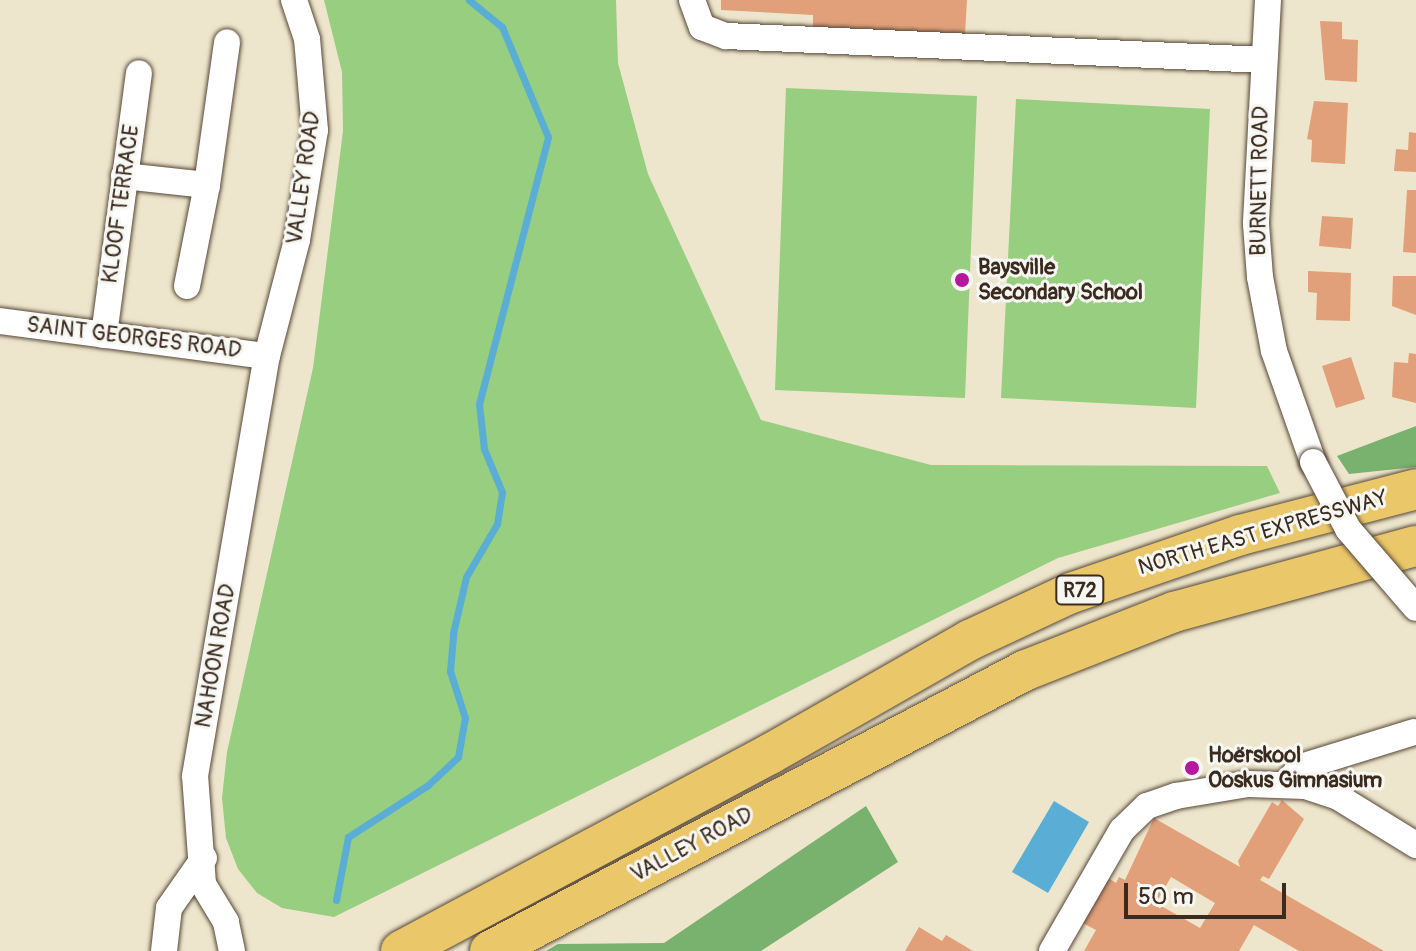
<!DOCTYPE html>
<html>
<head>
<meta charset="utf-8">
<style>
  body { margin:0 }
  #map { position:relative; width:1416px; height:951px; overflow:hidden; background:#eee6cc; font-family:Pangolin,sans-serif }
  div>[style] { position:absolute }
  .green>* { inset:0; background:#97ce80 }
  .forest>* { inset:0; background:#79b16e }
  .water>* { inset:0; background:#5aadd5 }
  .stream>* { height:7px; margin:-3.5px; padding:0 3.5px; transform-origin:3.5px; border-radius:3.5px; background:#5aadd5 }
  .building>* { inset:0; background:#e1a079 }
  .roads { filter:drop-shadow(0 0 2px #564638) drop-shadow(0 0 2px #564638) }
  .minor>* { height:26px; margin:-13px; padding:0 13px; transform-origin:13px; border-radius:13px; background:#fff }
  .highway>* { height:40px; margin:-20px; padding:0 20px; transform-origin:20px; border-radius:20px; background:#eac769 }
  .bridges { filter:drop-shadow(0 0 2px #564638) drop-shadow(0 0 2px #564638) }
  .minor-bridge>* { height:26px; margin:-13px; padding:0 13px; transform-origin:13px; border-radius:13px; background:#fff }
  .dots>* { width:22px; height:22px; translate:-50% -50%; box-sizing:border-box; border:4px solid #f6f6f2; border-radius:50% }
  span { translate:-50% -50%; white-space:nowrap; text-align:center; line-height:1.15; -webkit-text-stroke:6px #f6f6f2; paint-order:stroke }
  .shield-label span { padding:2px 6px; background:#f6f6f2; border:2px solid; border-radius:6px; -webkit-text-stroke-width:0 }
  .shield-label { font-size:20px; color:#3b2a1e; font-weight:700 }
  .street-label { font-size:22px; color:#3b2a1e }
  .poi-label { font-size:22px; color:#3b2a1e; font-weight:700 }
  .left { translate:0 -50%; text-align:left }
  .scale { position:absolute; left:1124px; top:883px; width:162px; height:36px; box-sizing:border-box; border:4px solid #3b2a1e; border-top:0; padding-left:10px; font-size:24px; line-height:28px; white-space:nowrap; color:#3b2a1e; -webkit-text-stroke:6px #f6f6f2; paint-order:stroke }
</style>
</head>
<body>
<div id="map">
  <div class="green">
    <i style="clip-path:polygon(324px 0,616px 0,618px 63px,648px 174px,761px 420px,931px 465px,1267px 466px,1280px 493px,1058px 558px,334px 917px,282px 908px,257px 893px,238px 869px,226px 838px,222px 798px,227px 752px,313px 368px,343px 131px,342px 72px)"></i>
    <i style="clip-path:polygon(786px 88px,977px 96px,965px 398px,775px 390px)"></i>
    <i style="clip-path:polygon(1016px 99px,1210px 109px,1196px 408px,1001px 398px)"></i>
  </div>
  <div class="forest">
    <i style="clip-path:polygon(1416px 426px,1416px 467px,1349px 474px,1337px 456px)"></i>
    <i style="clip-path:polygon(866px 806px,898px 862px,761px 951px,546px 951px,558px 944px,664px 943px)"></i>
  </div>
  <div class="water">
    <i style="clip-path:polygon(1054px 801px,1089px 822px,1048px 893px,1012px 872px)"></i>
  </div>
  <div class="stream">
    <i style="left:336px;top:900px;width:64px;rotate:-79.2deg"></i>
    <i style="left:348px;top:837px;width:95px;rotate:-33deg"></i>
    <i style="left:428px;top:785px;width:41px;rotate:-43deg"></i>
    <i style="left:458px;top:757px;width:40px;rotate:-80deg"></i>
    <i style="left:465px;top:718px;width:49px;rotate:-107.7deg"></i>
    <i style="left:450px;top:671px;width:38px;rotate:-85deg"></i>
    <i style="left:453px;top:633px;width:57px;rotate:-76.9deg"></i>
    <i style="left:466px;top:577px;width:61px;rotate:-59.7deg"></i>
    <i style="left:497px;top:524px;width:32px;rotate:-81deg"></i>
    <i style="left:502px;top:492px;width:47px;rotate:-112.7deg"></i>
    <i style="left:484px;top:449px;width:45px;rotate:-96.3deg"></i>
    <i style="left:479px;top:404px;width:276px;rotate:-75.5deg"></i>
    <i style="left:548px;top:137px;width:119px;rotate:-112.7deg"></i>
    <i style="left:502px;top:27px;width:43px;rotate:-140.7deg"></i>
  </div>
  <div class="building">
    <i style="clip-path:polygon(721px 0,967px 0,965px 35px,813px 27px,813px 15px,721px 10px)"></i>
    <i style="clip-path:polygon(1320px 21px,1342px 22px,1342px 39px,1358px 40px,1357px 82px,1325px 80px)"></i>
    <i style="clip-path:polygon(1314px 101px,1348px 103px,1345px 164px,1311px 162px,1312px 140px,1307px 139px)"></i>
    <i style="clip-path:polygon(1409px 132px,1416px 133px,1416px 172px,1394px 171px,1396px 149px,1408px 150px)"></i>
    <i style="clip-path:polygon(1407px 190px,1416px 190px,1416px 253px,1403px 252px)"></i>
    <i style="clip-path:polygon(1322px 216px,1353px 218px,1351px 249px,1319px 246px)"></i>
    <i style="clip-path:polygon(1308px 271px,1351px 273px,1350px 321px,1316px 320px,1317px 293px,1308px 292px)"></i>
    <i style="clip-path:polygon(1393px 276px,1416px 276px,1416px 315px,1392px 306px)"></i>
    <i style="clip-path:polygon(1409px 353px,1416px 354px,1416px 403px,1392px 397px,1394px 362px,1408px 363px)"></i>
    <i style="clip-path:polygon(1351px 357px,1365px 399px,1336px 408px,1322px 366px)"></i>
    <i style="clip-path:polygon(evenodd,1282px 800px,1304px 819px,1269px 879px,1263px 876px,1260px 880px,1384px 951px,1299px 951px,1254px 925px,1239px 951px,1084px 951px,1096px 930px,1079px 921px,1105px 876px,1116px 883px,1119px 877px,1125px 880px,1154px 818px,1240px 867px,1238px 861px,1272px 802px,1278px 806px,1282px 800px,1171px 877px,1215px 903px,1200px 928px,1156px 903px,1171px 877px)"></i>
    <i style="clip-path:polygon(919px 927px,942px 941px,946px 935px,973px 951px,905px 951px)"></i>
  </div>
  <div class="roads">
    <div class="minor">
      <i style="left:692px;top:0;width:29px;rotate:70deg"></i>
      <i style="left:702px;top:27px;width:26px;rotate:21deg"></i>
      <i style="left:726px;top:36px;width:539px;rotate:2.55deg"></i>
      <i style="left:1268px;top:0;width:224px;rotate:93.1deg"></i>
      <i style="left:1256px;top:224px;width:53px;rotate:85.7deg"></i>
      <i style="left:1260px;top:277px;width:75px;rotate:79.3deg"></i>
      <i style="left:1274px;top:351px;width:118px;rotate:70.6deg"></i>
      <i style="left:124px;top:176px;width:83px;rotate:6.2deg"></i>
      <i style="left:207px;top:185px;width:103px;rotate:101.2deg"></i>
      <i style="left:207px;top:185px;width:144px;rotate:-82deg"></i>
      <i style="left:0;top:321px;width:269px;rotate:7.5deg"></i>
      <i style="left:104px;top:335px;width:264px;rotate:-82.4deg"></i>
      <i style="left:1286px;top:784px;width:23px;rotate:-49deg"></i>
      <i style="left:1301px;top:767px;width:118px;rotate:-17.2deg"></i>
      <i style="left:164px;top:951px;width:43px;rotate:-83.4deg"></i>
      <i style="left:169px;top:908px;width:61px;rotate:-55deg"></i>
      <i style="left:232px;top:951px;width:30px;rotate:-102deg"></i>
      <i style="left:226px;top:922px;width:44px;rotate:-121.2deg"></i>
      <i style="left:203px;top:884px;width:108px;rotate:-94.2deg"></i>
      <i style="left:195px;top:776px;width:426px;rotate:-80.3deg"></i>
      <i style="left:267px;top:356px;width:120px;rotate:-75.5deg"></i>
      <i style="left:297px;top:240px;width:111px;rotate:-80.7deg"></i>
      <i style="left:315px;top:130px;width:91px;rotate:-95deg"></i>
      <i style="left:307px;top:39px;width:41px;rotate:-108.4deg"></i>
      <i style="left:1052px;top:951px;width:140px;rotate:-60deg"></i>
      <i style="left:1122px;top:830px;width:35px;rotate:-44deg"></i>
      <i style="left:1147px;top:806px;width:31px;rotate:-19deg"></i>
      <i style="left:1176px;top:796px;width:73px;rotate:-9.5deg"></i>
      <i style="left:1248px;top:784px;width:57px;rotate:2deg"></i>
      <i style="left:1305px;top:786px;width:35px;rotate:18deg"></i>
      <i style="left:1338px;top:797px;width:92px;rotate:31.6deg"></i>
    </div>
    <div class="highway">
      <i style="left:401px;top:951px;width:418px;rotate:-28.1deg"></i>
      <i style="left:770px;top:754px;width:230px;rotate:-29.7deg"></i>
      <i style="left:970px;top:640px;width:111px;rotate:-25deg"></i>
      <i style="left:1071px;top:593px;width:179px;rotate:-18.9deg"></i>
      <i style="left:1240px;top:535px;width:182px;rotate:-14.6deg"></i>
      <i style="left:490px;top:951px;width:605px;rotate:-27.67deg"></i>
      <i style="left:1026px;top:670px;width:159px;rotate:-21.4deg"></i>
      <i style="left:1174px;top:612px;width:251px;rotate:-15.3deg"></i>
    </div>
  </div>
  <div class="bridges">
    <div class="minor-bridge">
      <i style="left:1313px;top:462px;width:76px;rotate:62.4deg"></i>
      <i style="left:1348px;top:529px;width:104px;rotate:49.3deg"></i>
    </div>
  </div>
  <div class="dots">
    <i style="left:962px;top:280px;background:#b5179e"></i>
    <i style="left:1192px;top:768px;background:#b5179e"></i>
  </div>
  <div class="shield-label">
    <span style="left:1080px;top:590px">R72</span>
  </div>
  <div class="street-label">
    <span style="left:304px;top:178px;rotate:-82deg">VALLEY ROAD</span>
    <span style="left:1260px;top:181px;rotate:-89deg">BURNETT ROAD</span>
    <span style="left:121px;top:204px;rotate:-82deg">KLOOF TERRACE</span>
    <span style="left:134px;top:338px;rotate:7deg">SAINT GEORGES ROAD</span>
    <span style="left:1263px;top:533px;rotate:-16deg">NORTH EAST EXPRESSWAY</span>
    <span style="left:216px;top:656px;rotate:-80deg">NAHOON ROAD</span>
    <span style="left:692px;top:845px;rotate:-28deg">VALLEY ROAD</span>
  </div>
  <div class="poi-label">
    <span class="left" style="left:978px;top:280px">Baysville<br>Secondary School</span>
    <span class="left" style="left:1208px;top:768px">Hoërskool<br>Ooskus Gimnasium</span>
  </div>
  <div class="scale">50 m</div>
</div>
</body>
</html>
